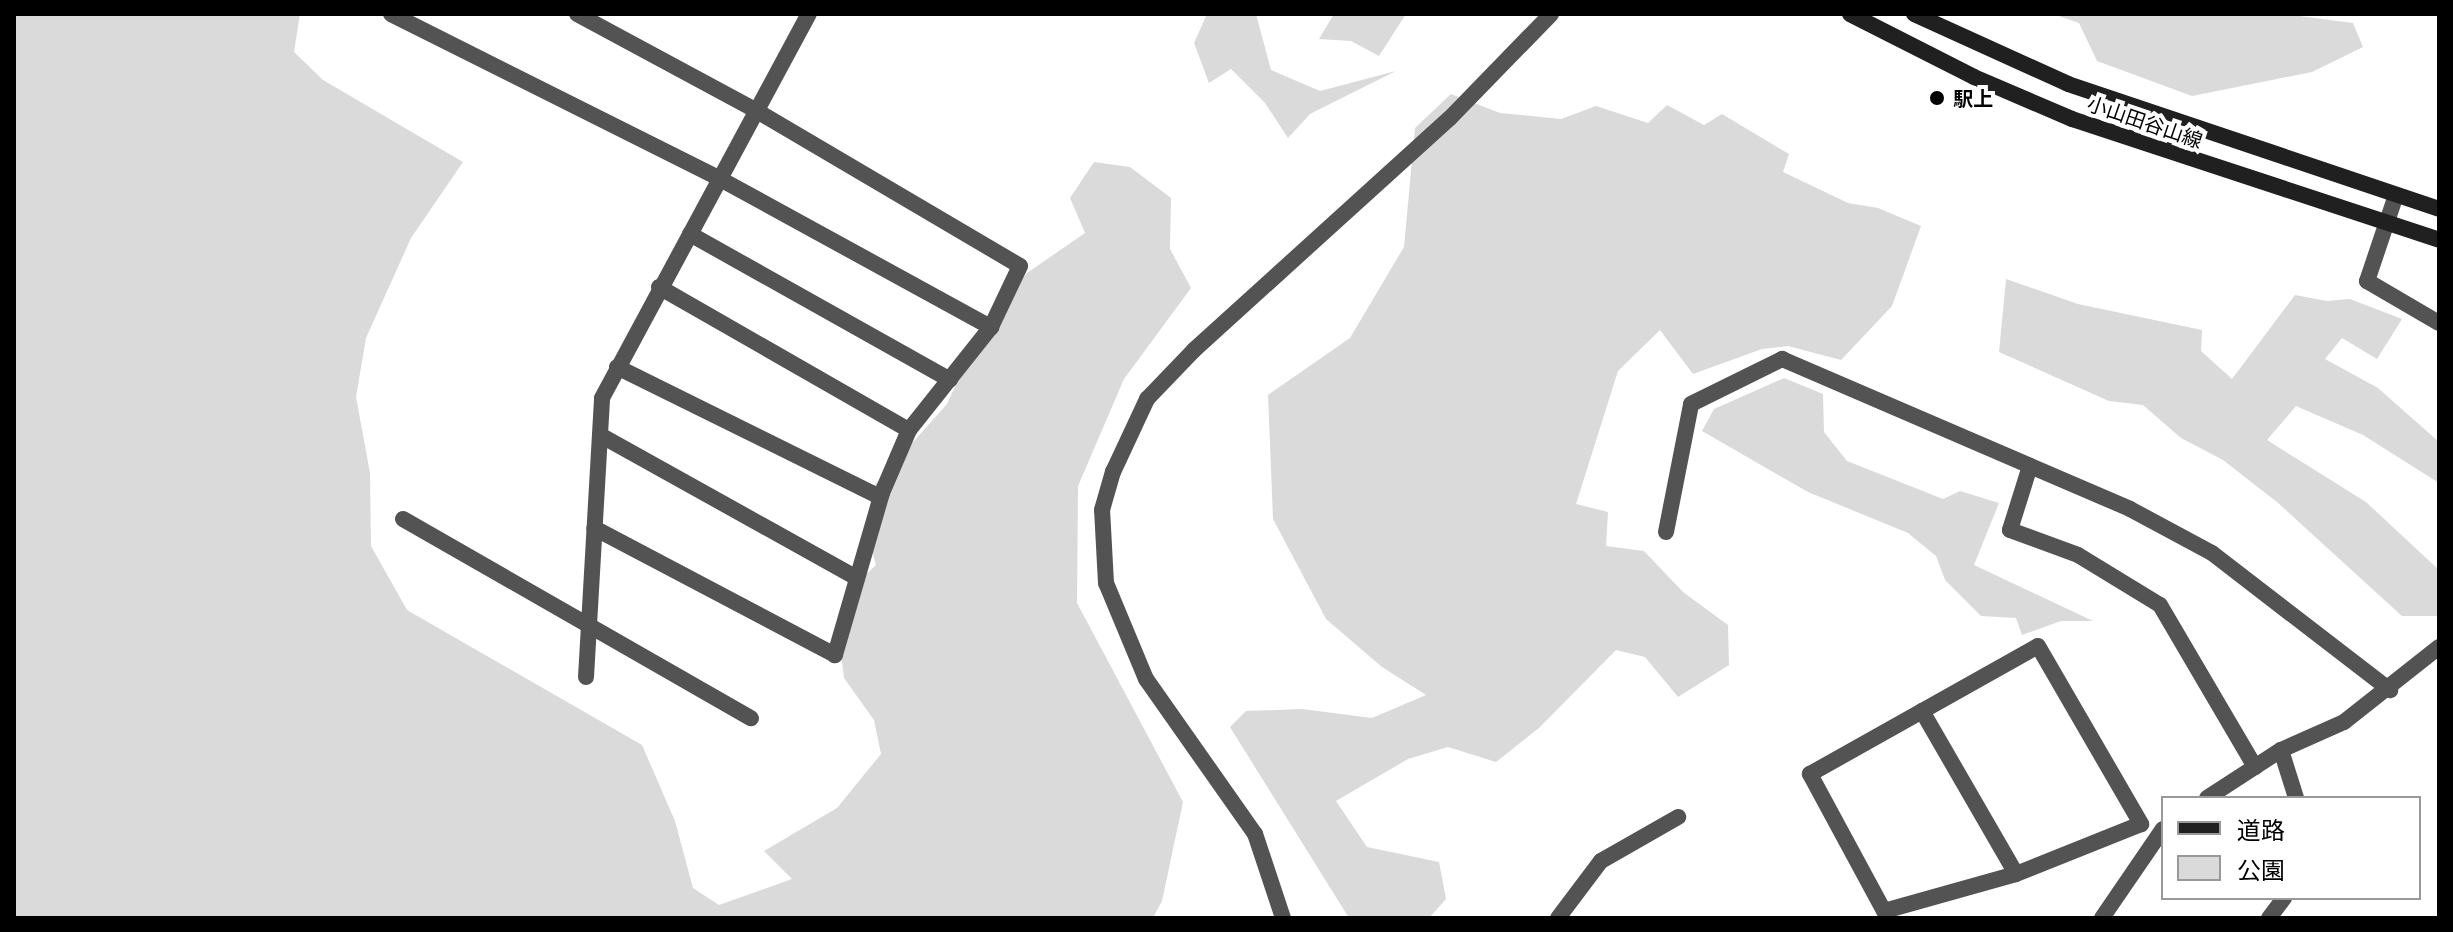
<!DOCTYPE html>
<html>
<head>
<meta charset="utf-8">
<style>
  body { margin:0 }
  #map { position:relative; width:2453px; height:932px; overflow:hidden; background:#fff; font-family:Mulish,"Noto Sans JP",sans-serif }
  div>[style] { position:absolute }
  .green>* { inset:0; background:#dadada }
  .minor>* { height:16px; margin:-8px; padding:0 8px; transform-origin:8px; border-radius:8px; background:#535353 }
  .tertiary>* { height:16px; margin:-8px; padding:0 8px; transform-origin:8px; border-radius:8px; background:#535353 }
  .secondary>* { height:16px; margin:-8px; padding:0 8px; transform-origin:8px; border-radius:8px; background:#202020 }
  .dots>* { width:22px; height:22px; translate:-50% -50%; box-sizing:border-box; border:4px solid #fff; border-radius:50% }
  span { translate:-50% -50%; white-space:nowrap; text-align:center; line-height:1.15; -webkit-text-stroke:8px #fff; paint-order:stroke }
  .poi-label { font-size:20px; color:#000; font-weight:700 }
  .left { translate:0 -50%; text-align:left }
  .street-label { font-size:20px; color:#000 }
  .frame { position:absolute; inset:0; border:16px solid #000; pointer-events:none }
  .legend { position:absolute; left:2161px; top:796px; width:260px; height:104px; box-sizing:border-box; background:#fff; border:2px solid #999; margin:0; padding:10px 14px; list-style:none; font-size:24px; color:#000 }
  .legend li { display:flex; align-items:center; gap:16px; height:40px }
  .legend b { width:40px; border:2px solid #999 }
</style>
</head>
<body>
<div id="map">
  <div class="green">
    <i style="clip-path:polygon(14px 14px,300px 14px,294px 52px,323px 80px,463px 162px,411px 238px,366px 338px,356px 397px,370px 473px,371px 546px,407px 610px,642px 745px,675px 821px,693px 888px,719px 905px,792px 879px,764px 851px,837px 808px,881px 754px,874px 720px,844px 678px,839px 637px,854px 586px,876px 565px,867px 533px,872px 488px,947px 404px,978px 336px,1027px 273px,1085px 233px,1070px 198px,1094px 162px,1130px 167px,1171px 198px,1170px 249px,1191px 288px,1124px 379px,1078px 486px,1077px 603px,1183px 802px,1162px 901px,1153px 918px,14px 918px)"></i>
    <i style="clip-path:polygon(1207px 14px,1256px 14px,1271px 70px,1320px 91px,1396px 71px,1310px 114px,1288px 138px,1265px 103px,1231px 69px,1209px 83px,1194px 43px)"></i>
    <i style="clip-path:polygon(1334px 14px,1406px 14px,1379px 56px,1351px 41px,1319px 39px)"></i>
    <i style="clip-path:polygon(2053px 14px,2284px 14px,2353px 23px,2363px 47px,2312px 72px,2192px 96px,2097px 61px,2079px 23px)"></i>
    <i style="clip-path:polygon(1451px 94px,1500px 113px,1561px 119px,1596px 106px,1648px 123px,1667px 105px,1704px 125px,1722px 114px,1789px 154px,1783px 172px,1848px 203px,1878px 208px,1921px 226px,1892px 306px,1841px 360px,1788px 346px,1762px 349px,1693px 374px,1660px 330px,1618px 371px,1576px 504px,1608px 512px,1606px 546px,1644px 551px,1683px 592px,1728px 625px,1729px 665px,1678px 697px,1645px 657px,1616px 650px,1539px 728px,1496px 762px,1448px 747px,1408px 759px,1336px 801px,1367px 847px,1439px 862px,1446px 899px,1429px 918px,1349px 918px,1230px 727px,1246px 711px,1302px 709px,1372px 718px,1426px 695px,1382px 667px,1326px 619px,1273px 519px,1268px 395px,1350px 338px,1404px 247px,1415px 128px)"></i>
    <i style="clip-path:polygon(2006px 279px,2078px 304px,2202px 330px,2201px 351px,2232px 379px,2295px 295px,2327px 301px,2350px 299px,2402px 319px,2377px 359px,2342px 338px,2325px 359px,2378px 388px,2439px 442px,2439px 483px,2363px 435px,2296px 406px,2267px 440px,2366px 502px,2439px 570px,2439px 616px,2402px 616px,2277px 502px,2223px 460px,2181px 438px,2143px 405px,2109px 401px,1999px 352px)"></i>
    <i style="clip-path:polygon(1784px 378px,1823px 394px,1824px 432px,1847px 461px,1943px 499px,1960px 491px,1999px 503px,1974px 565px,2093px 621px,2061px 621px,2022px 635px,2016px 618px,1981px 616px,1945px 580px,1936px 556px,1908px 533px,1808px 492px,1702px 431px,1714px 409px)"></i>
  </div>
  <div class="minor">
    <i style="left:391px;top:14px;width:370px;rotate:26.6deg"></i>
    <i style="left:722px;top:180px;width:307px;rotate:28.7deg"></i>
    <i style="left:577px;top:14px;width:204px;rotate:28.3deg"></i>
    <i style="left:757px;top:111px;width:305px;rotate:30.5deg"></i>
    <i style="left:1020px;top:266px;width:68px;rotate:115.4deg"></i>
    <i style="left:991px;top:327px;width:132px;rotate:128.5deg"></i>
    <i style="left:909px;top:430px;width:69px;rotate:113.2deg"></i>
    <i style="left:882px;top:493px;width:169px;rotate:106.2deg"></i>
    <i style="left:835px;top:655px;width:272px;rotate:-152.2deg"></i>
    <i style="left:2396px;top:195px;width:91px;rotate:108.6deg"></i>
    <i style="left:2367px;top:281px;width:83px;rotate:30.3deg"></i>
    <i style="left:690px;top:234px;width:298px;rotate:29.3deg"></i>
    <i style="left:659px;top:287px;width:288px;rotate:29.8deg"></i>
    <i style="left:617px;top:367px;width:293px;rotate:26.3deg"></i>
    <i style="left:600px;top:435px;width:294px;rotate:29.1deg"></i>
    <i style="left:2030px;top:466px;width:67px;rotate:107.4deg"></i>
    <i style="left:2010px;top:530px;width:72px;rotate:20.2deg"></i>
    <i style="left:2078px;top:555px;width:96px;rotate:31.4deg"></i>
    <i style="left:2160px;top:605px;width:188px;rotate:59.6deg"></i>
    <i style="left:403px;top:519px;width:401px;rotate:29.8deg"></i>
    <i style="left:1666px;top:532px;width:130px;rotate:-78.9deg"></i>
    <i style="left:1691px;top:404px;width:102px;rotate:-26.3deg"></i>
    <i style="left:1782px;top:359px;width:379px;rotate:23.3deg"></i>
    <i style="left:2130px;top:509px;width:93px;rotate:28.2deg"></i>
    <i style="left:2212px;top:553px;width:225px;rotate:37.6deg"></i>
    <i style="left:2038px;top:646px;width:206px;rotate:59.9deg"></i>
    <i style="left:2141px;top:824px;width:135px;rotate:158.2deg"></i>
    <i style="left:2016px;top:874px;width:137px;rotate:164.3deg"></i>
    <i style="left:1884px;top:911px;width:156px;rotate:-118.4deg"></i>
    <i style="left:1810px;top:774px;width:261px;rotate:-29.3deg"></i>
    <i style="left:586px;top:677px;width:279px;rotate:-86.7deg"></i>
    <i style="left:602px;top:398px;width:436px;rotate:-61.7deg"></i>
    <i style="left:1922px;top:711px;width:188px;rotate:60deg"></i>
    <i style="left:2281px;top:750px;width:50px;rotate:72.6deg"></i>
    <i style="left:2207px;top:798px;width:88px;rotate:-33deg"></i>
    <i style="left:2281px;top:750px;width:69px;rotate:-24deg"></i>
    <i style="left:2344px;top:722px;width:121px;rotate:-38.3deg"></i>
    <i style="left:1558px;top:918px;width:71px;rotate:-53deg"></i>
    <i style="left:1601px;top:861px;width:89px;rotate:-29.7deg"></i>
    <i style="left:2102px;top:918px;width:108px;rotate:-55.6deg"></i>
    <i style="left:2269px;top:918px;width:25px;rotate:-53deg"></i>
  </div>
  <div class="tertiary">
    <i style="left:1283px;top:918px;width:89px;rotate:-108.4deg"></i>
    <i style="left:1255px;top:834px;width:189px;rotate:-125.1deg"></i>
    <i style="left:1146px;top:679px;width:104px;rotate:-112.6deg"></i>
    <i style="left:1106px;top:583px;width:73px;rotate:-93.1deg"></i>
    <i style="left:1102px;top:510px;width:40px;rotate:-74deg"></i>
    <i style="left:1113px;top:472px;width:81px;rotate:-65deg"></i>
    <i style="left:1147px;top:399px;width:68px;rotate:-46.2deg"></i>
    <i style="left:1194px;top:350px;width:345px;rotate:-42.2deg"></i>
    <i style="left:1450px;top:118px;width:145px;rotate:-45.8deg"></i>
  </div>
  <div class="secondary">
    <i style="left:1850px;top:14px;width:139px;rotate:26.9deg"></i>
    <i style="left:1974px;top:77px;width:107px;rotate:23.2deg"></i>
    <i style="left:2072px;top:119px;width:386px;rotate:18.2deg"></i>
    <i style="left:1914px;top:14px;width:169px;rotate:24.4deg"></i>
    <i style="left:2068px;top:84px;width:391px;rotate:18.6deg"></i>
  </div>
  <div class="dots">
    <i style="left:1937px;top:98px;background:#000"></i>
  </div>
  <div class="poi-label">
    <span class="left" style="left:1953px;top:98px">駅上</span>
  </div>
  <div class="street-label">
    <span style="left:2145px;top:122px;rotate:19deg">小山田谷山線</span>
  </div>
  <div class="frame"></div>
  <ul class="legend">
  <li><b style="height:10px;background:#202020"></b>道路</li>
  <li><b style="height:22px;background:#dadada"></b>公園</li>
  </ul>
</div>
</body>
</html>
